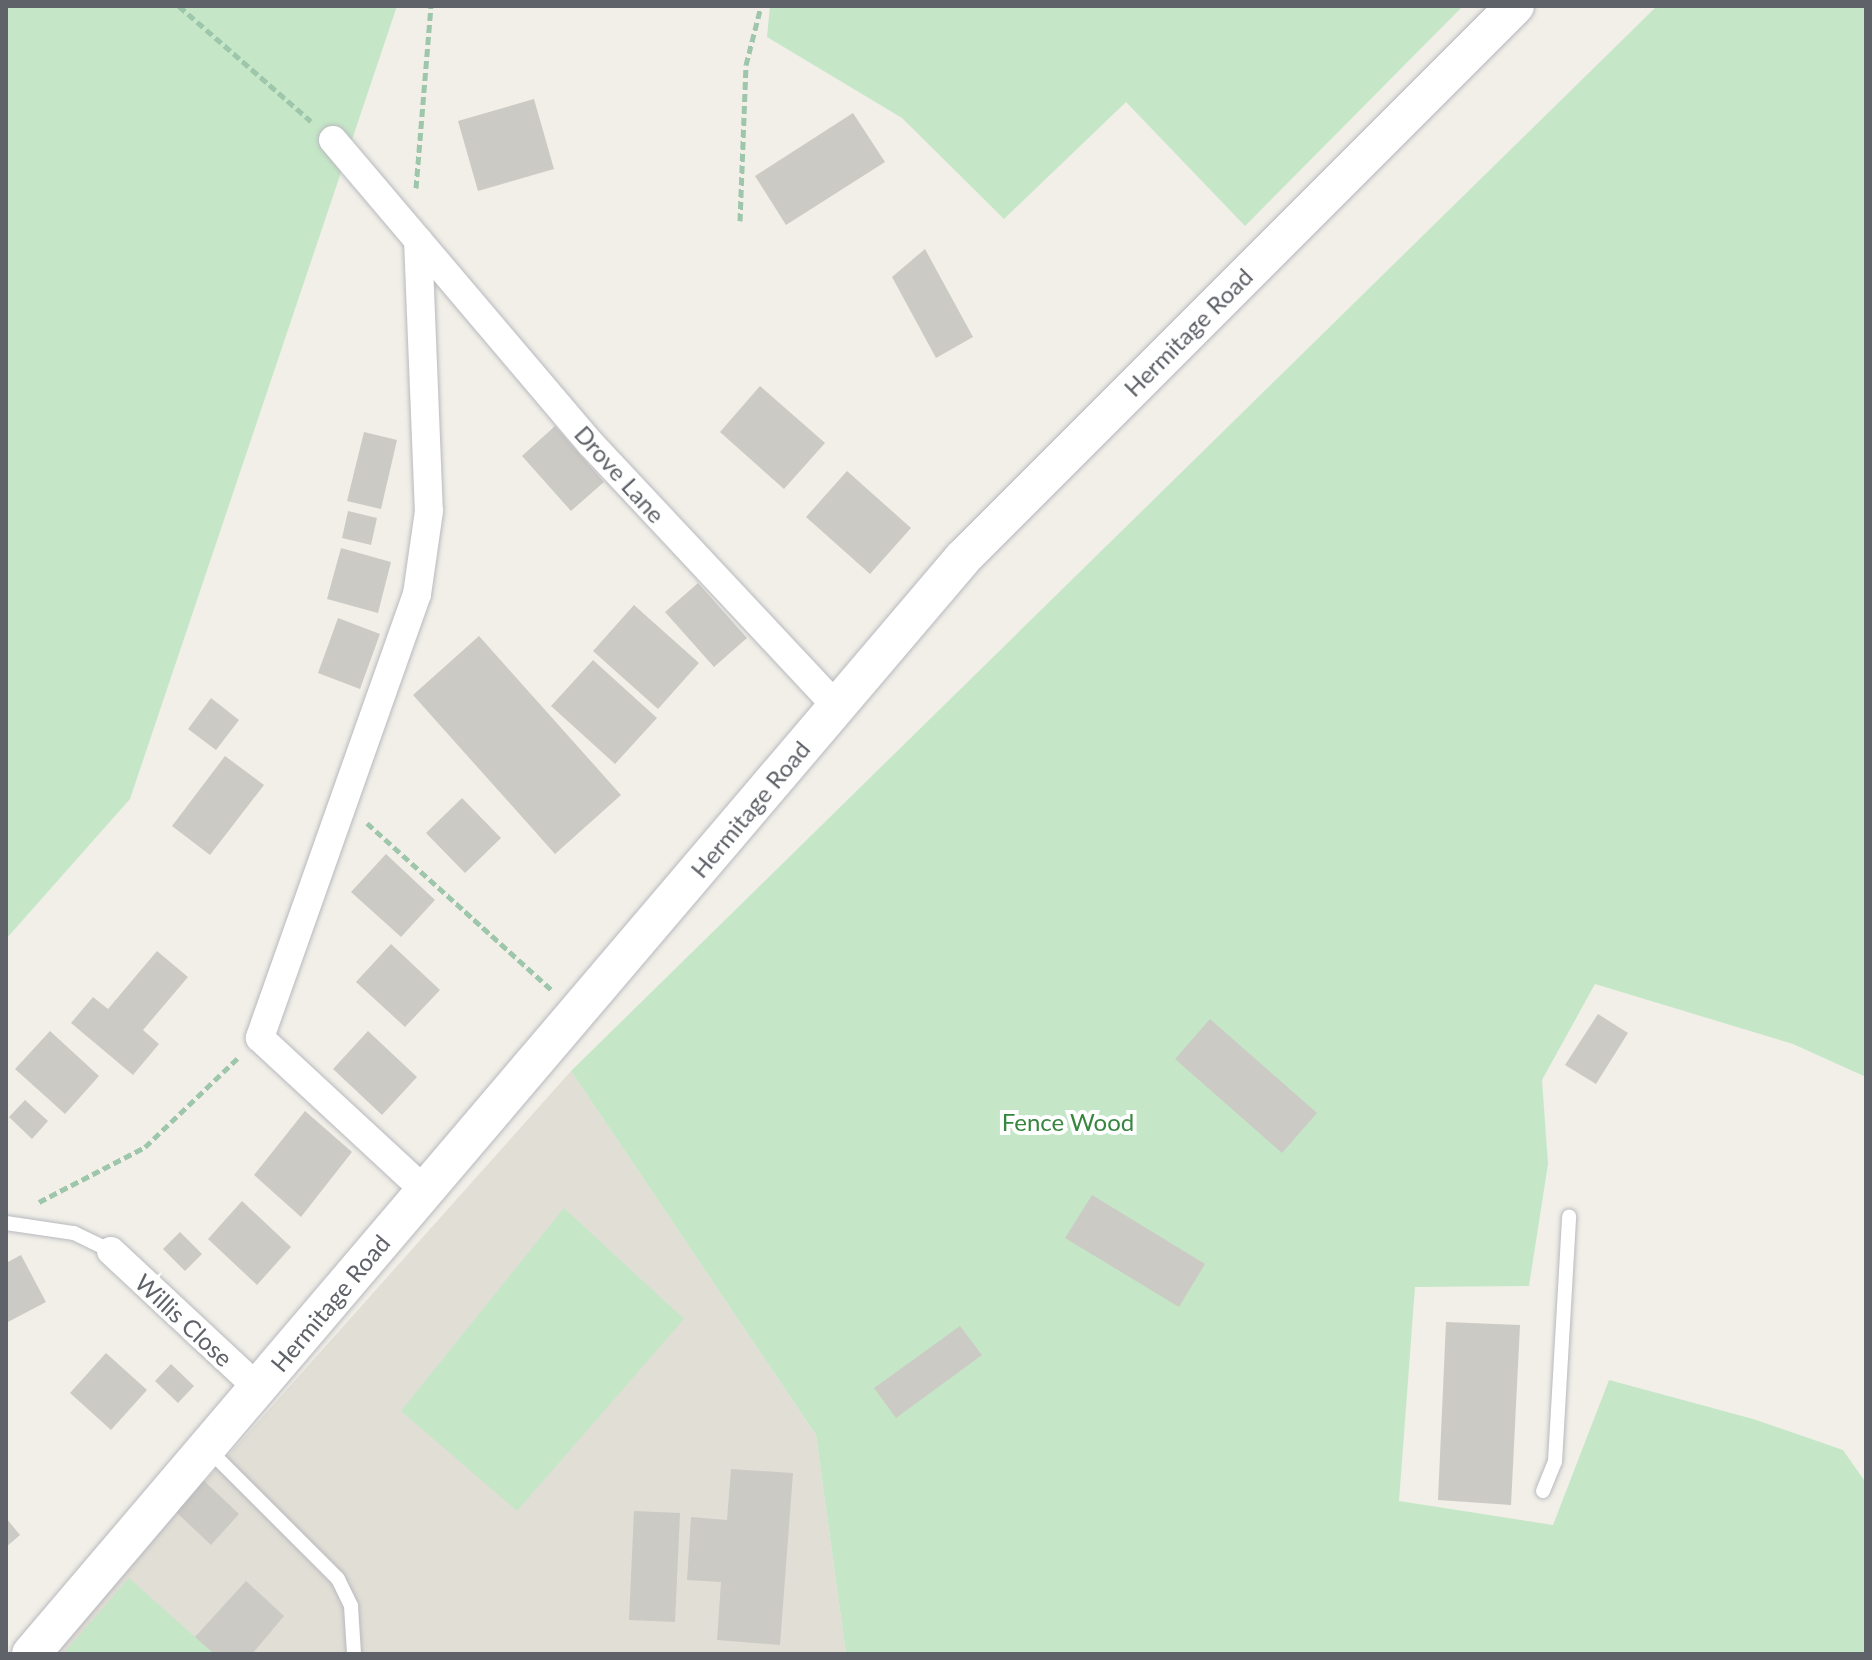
<!DOCTYPE html>
<html>
<head>
<meta charset="utf-8">
<style>
  body { margin:0 }
  #map { position:relative; width:1872px; height:1660px; overflow:hidden; background:#f1efe8; font-family:Lato,sans-serif }
  div>[style] { position:absolute }
  .education>* { inset:0; background:#e1ded6 }
  .green>* { inset:0; background:#c5e7c7 }
  .building>* { inset:0; background:#cccac5 }
  .path>* { height:5px; margin-top:-2.5px; transform-origin:0; background:repeating-linear-gradient(90deg,#9dc6ab 0 8px,transparent 0 12px) }
  .roads { filter:drop-shadow(0 0 2px #b8b9be) drop-shadow(0 0 2px #b8b9be) }
  .lane>* { height:14px; margin:-7px; padding:0 7px; transform-origin:7px; border-radius:7px; background:#fff }
  .street>* { height:28px; margin:-14px; padding:0 14px; transform-origin:14px; border-radius:14px; background:#fff }
  .secondary>* { height:38px; margin:-19px; padding:0 19px; transform-origin:19px; border-radius:19px; background:#fff }
  span { translate:-50% -50%; white-space:nowrap; text-align:center; line-height:1.15; -webkit-text-stroke:8px #fff; paint-order:stroke }
  .street-label { font-size:24px; color:#5f6268 }
  .park-label { font-size:24px; color:#37863f }
  .frame { position:absolute; inset:0; border:8px solid #5f6268; pointer-events:none }
</style>
</head>
<body>
<div id="map">
  <div class="education">
    <i style="clip-path:polygon(571px 1071px,816px 1435px,846px 1654px,51px 1654px)"></i>
  </div>
  <div class="green">
    <i style="clip-path:polygon(6px 6px,397px 6px,130px 799px,6px 939px)"></i>
    <i style="clip-path:polygon(770px 6px,1463px 6px,1245px 226px,1126px 102px,1004px 219px,902px 118px,767px 37px)"></i>
    <i style="clip-path:polygon(1657px 6px,1866px 6px,1866px 1077px,1793px 1044px,1595px 984px,1542px 1080px,1548px 1164px,1529px 1286px,1415px 1287px,1399px 1501px,1553px 1525px,1609px 1380px,1753px 1419px,1843px 1450px,1866px 1483px,1866px 1654px,846px 1654px,816px 1435px,571px 1071px)"></i>
    <i style="clip-path:polygon(564px 1208px,684px 1319px,517px 1511px,401px 1411px)"></i>
    <i style="clip-path:polygon(129px 1578px,195px 1637px,214px 1654px,63px 1654px)"></i>
  </div>
  <div class="building">
    <i style="clip-path:polygon(534px 99px,554px 169px,478px 191px,458px 121px)"></i>
    <i style="clip-path:polygon(853px 113px,885px 162px,786px 225px,755px 176px)"></i>
    <i style="clip-path:polygon(925px 249px,973px 337px,936px 358px,892px 277px)"></i>
    <i style="clip-path:polygon(760px 386px,825px 443px,784px 489px,720px 432px)"></i>
    <i style="clip-path:polygon(555px 426px,604px 482px,571px 511px,522px 456px)"></i>
    <i style="clip-path:polygon(364px 432px,397px 440px,381px 509px,347px 501px)"></i>
    <i style="clip-path:polygon(847px 471px,911px 528px,870px 574px,806px 517px)"></i>
    <i style="clip-path:polygon(348px 511px,377px 518px,371px 545px,342px 538px)"></i>
    <i style="clip-path:polygon(341px 548px,391px 562px,378px 613px,327px 599px)"></i>
    <i style="clip-path:polygon(698px 583px,747px 638px,714px 667px,665px 612px)"></i>
    <i style="clip-path:polygon(634px 605px,699px 663px,658px 709px,593px 651px)"></i>
    <i style="clip-path:polygon(338px 618px,380px 634px,360px 689px,318px 673px)"></i>
    <i style="clip-path:polygon(479px 636px,621px 795px,555px 854px,413px 695px)"></i>
    <i style="clip-path:polygon(593px 660px,657px 718px,615px 764px,551px 706px)"></i>
    <i style="clip-path:polygon(211px 698px,239px 720px,216px 750px,188px 729px)"></i>
    <i style="clip-path:polygon(225px 756px,264px 785px,210px 855px,172px 826px)"></i>
    <i style="clip-path:polygon(462px 798px,501px 838px,465px 873px,426px 833px)"></i>
    <i style="clip-path:polygon(386px 854px,435px 900px,401px 937px,351px 892px)"></i>
    <i style="clip-path:polygon(391px 944px,440px 990px,405px 1027px,356px 982px)"></i>
    <i style="clip-path:polygon(157px 951px,188px 977px,143px 1030px,159px 1044px,133px 1075px,71px 1023px,93px 997px,108px 1009px)"></i>
    <i style="clip-path:polygon(1598px 1014px,1628px 1033px,1596px 1084px,1565px 1065px)"></i>
    <i style="clip-path:polygon(1210px 1019px,1317px 1113px,1282px 1153px,1175px 1059px)"></i>
    <i style="clip-path:polygon(50px 1031px,99px 1076px,65px 1114px,15px 1069px)"></i>
    <i style="clip-path:polygon(368px 1031px,417px 1077px,382px 1115px,333px 1069px)"></i>
    <i style="clip-path:polygon(25px 1100px,48px 1121px,32px 1139px,9px 1117px)"></i>
    <i style="clip-path:polygon(305px 1111px,352px 1152px,301px 1217px,254px 1175px)"></i>
    <i style="clip-path:polygon(1092px 1195px,1205px 1264px,1179px 1307px,1065px 1238px)"></i>
    <i style="clip-path:polygon(242px 1201px,291px 1247px,257px 1285px,208px 1239px)"></i>
    <i style="clip-path:polygon(180px 1232px,202px 1254px,185px 1271px,163px 1249px)"></i>
    <i style="clip-path:polygon(21px 1255px,46px 1302px,6px 1323px,6px 1263px)"></i>
    <i style="clip-path:polygon(1446px 1322px,1520px 1325px,1511px 1505px,1438px 1500px)"></i>
    <i style="clip-path:polygon(960px 1326px,982px 1355px,896px 1418px,874px 1388px)"></i>
    <i style="clip-path:polygon(106px 1353px,147px 1390px,111px 1430px,70px 1393px)"></i>
    <i style="clip-path:polygon(171px 1364px,194px 1386px,178px 1403px,155px 1381px)"></i>
    <i style="clip-path:polygon(731px 1469px,793px 1473px,780px 1645px,717px 1640px,721px 1582px,687px 1580px,691px 1517px,727px 1520px)"></i>
    <i style="clip-path:polygon(202px 1479px,239px 1514px,211px 1545px,174px 1510px)"></i>
    <i style="clip-path:polygon(634px 1511px,680px 1513px,675px 1622px,629px 1620px)"></i>
    <i style="clip-path:polygon(6px 1518px,20px 1535px,6px 1547px)"></i>
    <i style="clip-path:polygon(246px 1581px,284px 1616px,252px 1654px,214px 1654px,195px 1637px)"></i>
  </div>
  <div class="path">
    <i style="left:179px;top:6px;width:175px;rotate:41.1deg"></i>
    <i style="left:416px;top:188px;width:183px;rotate:-85.3deg"></i>
    <i style="left:740px;top:221px;width:156px;rotate:-87.8deg"></i>
    <i style="left:746px;top:65px;width:61px;rotate:-75.7deg"></i>
    <i style="left:367px;top:823px;width:251px;rotate:42.1deg"></i>
    <i style="left:39px;top:1202px;width:119px;rotate:-27.4deg"></i>
    <i style="left:145px;top:1147px;width:130px;rotate:-43.8deg"></i>
  </div>
  <div class="roads">
    <div class="lane">
      <i style="left:6px;top:1223px;width:69px;rotate:8.4deg"></i>
      <i style="left:74px;top:1233px;width:41px;rotate:25.9deg"></i>
      <i style="left:207px;top:1448px;width:185px;rotate:45deg"></i>
      <i style="left:338px;top:1579px;width:30px;rotate:64deg"></i>
      <i style="left:351px;top:1606px;width:48px;rotate:86.4deg"></i>
      <i style="left:1543px;top:1491px;width:31px;rotate:-68deg"></i>
      <i style="left:1555px;top:1462px;width:246px;rotate:-86.7deg"></i>
    </div>
    <div class="street">
      <i style="left:333px;top:140px;width:399px;rotate:49.7deg"></i>
      <i style="left:591px;top:444px;width:360px;rotate:46.9deg"></i>
      <i style="left:418px;top:240px;width:271px;rotate:87.7deg"></i>
      <i style="left:429px;top:511px;width:84px;rotate:98.2deg"></i>
      <i style="left:417px;top:594px;width:471px;rotate:109.5deg"></i>
      <i style="left:260px;top:1038px;width:225px;rotate:42.8deg"></i>
      <i style="left:111px;top:1251px;width:201px;rotate:43deg"></i>
    </div>
    <div class="secondary">
      <i style="left:31px;top:1654px;width:1440px;rotate:-49.62deg"></i>
      <i style="left:964px;top:557px;width:779px;rotate:-45deg"></i>
    </div>
  </div>
  <div class="street-label">
    <span style="left:1188px;top:332px;rotate:-45deg">Hermitage Road</span>
    <span style="left:620px;top:474px;rotate:48deg">Drove Lane</span>
    <span style="left:750px;top:809px;rotate:-50deg">Hermitage Road</span>
    <span style="left:330px;top:1303px;rotate:-50deg">Hermitage Road</span>
    <span style="left:184px;top:1320px;rotate:43deg">Willis Close</span>
  </div>
  <div class="park-label">
    <span style="left:1068px;top:1122px">Fence Wood</span>
  </div>
  <div class="frame"></div>
</div>
</body>
</html>
